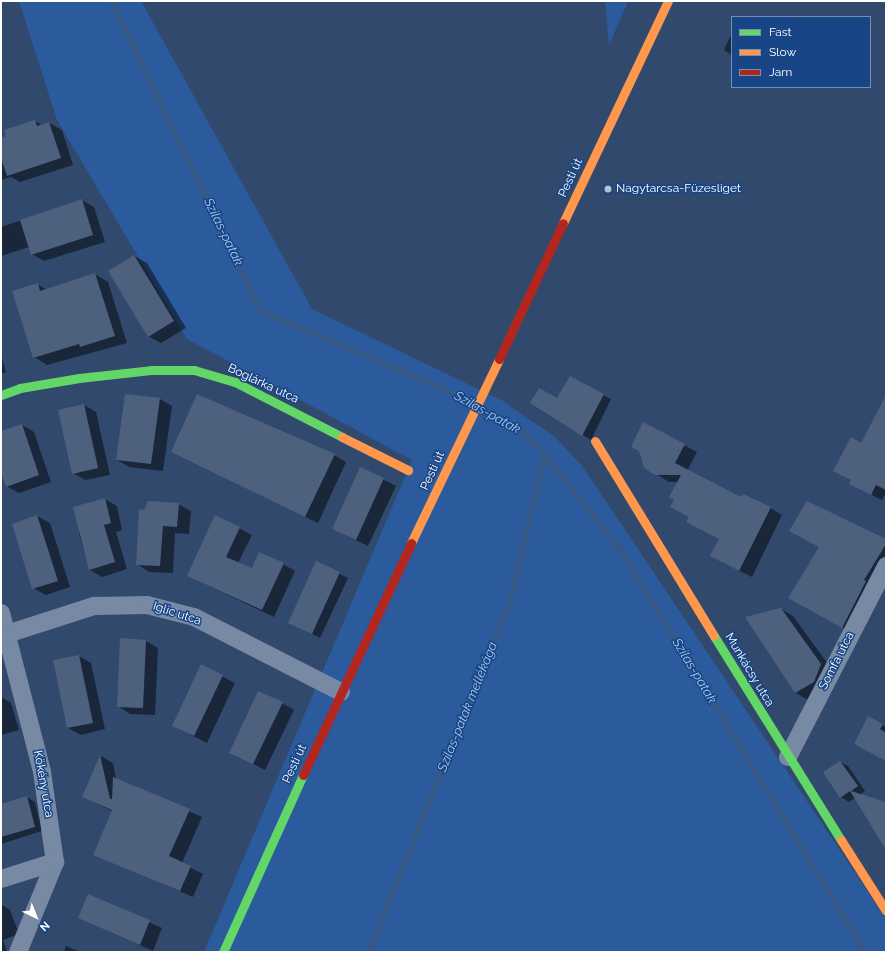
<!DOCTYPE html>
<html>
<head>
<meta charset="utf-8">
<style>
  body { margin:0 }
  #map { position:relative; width:887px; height:953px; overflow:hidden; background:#31496d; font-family:Raleway,sans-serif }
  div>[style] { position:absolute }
  .green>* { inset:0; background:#2b5b9d }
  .shadow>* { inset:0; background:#0007 }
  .stream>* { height:5.5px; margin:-2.75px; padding:0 2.75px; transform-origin:2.75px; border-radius:2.75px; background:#365886 }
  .building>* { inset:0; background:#4d617e }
  .street>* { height:18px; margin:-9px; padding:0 9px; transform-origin:9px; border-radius:9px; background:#7889a3 }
  .fast>* { height:9px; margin:-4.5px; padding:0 4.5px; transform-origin:4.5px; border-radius:4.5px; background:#63d668 }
  .slow>* { height:9px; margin:-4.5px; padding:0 4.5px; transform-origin:4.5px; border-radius:4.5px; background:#ff974d }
  .jam>* { height:9px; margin:-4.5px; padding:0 4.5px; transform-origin:4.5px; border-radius:4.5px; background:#b3261e }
  .dots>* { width:11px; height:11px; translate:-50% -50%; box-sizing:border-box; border:2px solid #184586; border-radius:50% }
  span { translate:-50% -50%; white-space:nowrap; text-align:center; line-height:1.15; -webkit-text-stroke:3px #184586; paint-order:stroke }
  .street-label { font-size:12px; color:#fff }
  .poi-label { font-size:12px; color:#fff }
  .left { translate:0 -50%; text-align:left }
  .water-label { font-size:13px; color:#a9c9f4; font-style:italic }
  .frame { position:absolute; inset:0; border:2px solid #fff; pointer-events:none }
  .legend { position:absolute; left:731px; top:16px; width:140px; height:72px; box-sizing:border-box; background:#184586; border:1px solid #748fb6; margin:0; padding:5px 7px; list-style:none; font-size:12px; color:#fff }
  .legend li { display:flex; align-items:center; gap:8px; height:20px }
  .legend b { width:20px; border:1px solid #748fb6 }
  .north { position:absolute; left:16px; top:897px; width:40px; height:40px; -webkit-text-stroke:3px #184586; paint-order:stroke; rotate:137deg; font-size:11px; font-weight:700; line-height:16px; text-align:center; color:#fff }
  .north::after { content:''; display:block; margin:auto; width:14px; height:18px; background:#fff; clip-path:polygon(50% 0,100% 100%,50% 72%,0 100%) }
</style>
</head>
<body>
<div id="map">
  <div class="green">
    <i style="clip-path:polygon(19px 1px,141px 1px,312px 309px,503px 401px,555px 437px,583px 467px,886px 919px,886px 952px,204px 952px,412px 460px,187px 339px,57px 120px)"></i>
    <i style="clip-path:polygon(605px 1px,628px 1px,609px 45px)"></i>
  </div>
  <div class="shadow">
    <i style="clip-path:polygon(732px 33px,732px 55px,724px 50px)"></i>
    <i style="clip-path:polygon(35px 121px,42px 125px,49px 123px,62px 130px,73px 165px,20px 182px,11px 177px,1px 180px,1px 139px)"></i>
    <i style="clip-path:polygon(82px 200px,94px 207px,105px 242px,44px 261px,32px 254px,29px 247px,1px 256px,1px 227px)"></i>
    <i style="clip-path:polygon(134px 256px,147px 263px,186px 328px,161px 343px,148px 336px)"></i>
    <i style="clip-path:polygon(95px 274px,108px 282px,127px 343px,47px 365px,34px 357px,37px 284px,47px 290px)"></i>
    <i style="clip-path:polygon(1px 355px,6px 372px,1px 374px)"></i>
    <i style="clip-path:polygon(603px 395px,611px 399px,591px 440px,532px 402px)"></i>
    <i style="clip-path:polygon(886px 397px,886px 493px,882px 500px,861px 490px,852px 481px,862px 444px)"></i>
    <i style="clip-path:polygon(160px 399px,172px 406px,163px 471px,129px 467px,117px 460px)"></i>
    <i style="clip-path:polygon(84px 405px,96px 412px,110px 475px,85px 480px,73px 473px)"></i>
    <i style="clip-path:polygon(644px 424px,697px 452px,687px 471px,742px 499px,770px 508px,782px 515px,752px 577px,723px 563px,720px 539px,690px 517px,675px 499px,678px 482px,669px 482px,656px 474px)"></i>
    <i style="clip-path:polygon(22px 425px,34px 432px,51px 482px,19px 493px,6px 486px,1px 470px,1px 432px)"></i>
    <i style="clip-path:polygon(172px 452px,334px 455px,346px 462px,318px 523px)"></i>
    <i style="clip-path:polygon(361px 468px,396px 486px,368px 546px,333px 529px)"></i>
    <i style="clip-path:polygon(105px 499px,117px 506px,122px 530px,116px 532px,127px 569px,102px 577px,90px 570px,79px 534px)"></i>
    <i style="clip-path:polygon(178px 504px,191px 511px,189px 534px,175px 533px,173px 573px,149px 572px,137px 564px,145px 511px)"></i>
    <i style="clip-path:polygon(37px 516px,50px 523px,70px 587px,46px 595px,33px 588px)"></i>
    <i style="clip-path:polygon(239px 528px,252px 535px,238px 563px,252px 570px,283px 564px,295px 571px,274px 617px,188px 576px)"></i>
    <i style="clip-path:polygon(886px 540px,886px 571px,855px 634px,801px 605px)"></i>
    <i style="clip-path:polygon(317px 562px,348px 578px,320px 638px,289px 622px)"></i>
    <i style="clip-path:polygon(781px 609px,793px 616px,833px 671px,808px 700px,796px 693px,747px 617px)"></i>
    <i style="clip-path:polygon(121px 640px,146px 641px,158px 648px,155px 715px,130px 714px,118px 706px)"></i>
    <i style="clip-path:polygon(79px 656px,91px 663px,105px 729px,81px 735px,68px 728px)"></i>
    <i style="clip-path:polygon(202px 666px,235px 683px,207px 743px,173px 726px)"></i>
    <i style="clip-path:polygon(3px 698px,11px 703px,19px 730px,1px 735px,1px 699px)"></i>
    <i style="clip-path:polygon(282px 703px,294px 710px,265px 770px,230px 752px)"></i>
    <i style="clip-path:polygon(869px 718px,886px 727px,886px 761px)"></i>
    <i style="clip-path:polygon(101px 756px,113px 763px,116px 779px,202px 817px,182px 863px,203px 874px,193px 897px,94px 854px,112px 811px,84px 797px)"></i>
    <i style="clip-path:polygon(840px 762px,848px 766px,865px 791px,860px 795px,886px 803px,886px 846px,855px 798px,849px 802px,841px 797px)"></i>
    <i style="clip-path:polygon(27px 797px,35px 802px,42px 831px,1px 844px,1px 805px)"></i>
    <i style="clip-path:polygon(88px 895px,162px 928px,153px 951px,79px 918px)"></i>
    <i style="clip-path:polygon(1px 904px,10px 910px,19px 934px,3px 940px,7px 952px,1px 952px)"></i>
    <i style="clip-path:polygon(66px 946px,80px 952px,64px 952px)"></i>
  </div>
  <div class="stream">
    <i style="left:112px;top:1px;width:344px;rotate:64.3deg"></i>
    <i style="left:261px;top:311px;width:194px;rotate:23.1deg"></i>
    <i style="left:439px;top:387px;width:37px;rotate:27deg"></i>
    <i style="left:479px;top:408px;width:48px;rotate:27.1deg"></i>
    <i style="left:522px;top:430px;width:34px;rotate:47deg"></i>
    <i style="left:545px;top:455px;width:122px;rotate:51.3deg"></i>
    <i style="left:621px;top:550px;width:470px;rotate:58.7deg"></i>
    <i style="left:369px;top:952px;width:373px;rotate:-68deg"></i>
    <i style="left:509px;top:606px;width:155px;rotate:-76.6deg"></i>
  </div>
  <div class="building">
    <i style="clip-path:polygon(35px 120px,37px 126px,49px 122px,61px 158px,7px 176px,1px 158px,1px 138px,6px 136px,4px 130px)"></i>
    <i style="clip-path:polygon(82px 199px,93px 235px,31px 255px,20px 220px)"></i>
    <i style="clip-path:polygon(134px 255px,174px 321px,148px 337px,108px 271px)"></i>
    <i style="clip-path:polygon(95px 273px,115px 336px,80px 347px,79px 344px,33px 358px,12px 291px,38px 283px,40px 291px)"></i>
    <i style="clip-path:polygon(570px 376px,604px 394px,582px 436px,530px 403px,539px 388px,557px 398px)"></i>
    <i style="clip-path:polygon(125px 394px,160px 398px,151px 464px,116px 460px)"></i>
    <i style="clip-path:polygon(197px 394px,335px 454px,305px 517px,171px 452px)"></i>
    <i style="clip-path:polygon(886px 395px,886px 490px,876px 485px,871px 495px,849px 484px,851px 480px,833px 471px,851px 437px,861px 443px)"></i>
    <i style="clip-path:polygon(84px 404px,98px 468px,72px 474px,58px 410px)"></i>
    <i style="clip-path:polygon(643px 422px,685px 444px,675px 463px,741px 497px,743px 494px,771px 507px,739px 571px,710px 556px,719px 539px,686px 522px,689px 517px,670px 507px,674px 500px,669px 497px,681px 475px,655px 475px,644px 468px,639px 451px,631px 447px)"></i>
    <i style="clip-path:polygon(22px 424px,39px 475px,6px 487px,1px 473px,1px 431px)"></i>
    <i style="clip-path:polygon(360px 467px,384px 478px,356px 540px,332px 529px)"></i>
    <i style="clip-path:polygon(105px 498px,111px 523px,104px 525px,115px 562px,89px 570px,73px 507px)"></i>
    <i style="clip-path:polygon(148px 501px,179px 503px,177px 527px,163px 526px,160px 566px,136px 565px,139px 509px,144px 510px)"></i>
    <i style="clip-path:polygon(807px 501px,886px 539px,886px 544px,864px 580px,866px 581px,842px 628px,788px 598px,819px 547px,789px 531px)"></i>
    <i style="clip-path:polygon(37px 515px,58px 581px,32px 589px,12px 524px)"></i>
    <i style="clip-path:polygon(215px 515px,240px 527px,226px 557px,252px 568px,259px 552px,284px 563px,262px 610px,187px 576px)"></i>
    <i style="clip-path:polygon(316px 561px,340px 572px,312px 634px,288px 623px)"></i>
    <i style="clip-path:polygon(781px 608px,821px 664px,814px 682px,795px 693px,745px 617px)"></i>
    <i style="clip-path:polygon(120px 638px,146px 640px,143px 708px,117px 707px)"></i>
    <i style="clip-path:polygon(79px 655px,93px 723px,67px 728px,53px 660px)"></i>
    <i style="clip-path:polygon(201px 664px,223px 675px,194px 736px,172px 726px)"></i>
    <i style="clip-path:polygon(258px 691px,283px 702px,253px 764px,229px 753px)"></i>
    <i style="clip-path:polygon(868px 716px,883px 724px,880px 729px,886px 733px,886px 761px,854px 744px)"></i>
    <i style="clip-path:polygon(100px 755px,110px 799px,112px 799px,113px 777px,190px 809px,169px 856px,191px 866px,180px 891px,93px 855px,112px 810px,82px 797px)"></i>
    <i style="clip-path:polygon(840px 761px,858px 786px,851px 791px,886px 802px,886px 850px,850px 791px,840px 798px,823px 772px)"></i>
    <i style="clip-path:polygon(27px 796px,35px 827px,1px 837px,1px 804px)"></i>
    <i style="clip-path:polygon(88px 894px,150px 920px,140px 945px,78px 918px)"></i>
  </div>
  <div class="street">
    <i style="left:1px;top:613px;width:164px;rotate:75.5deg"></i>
    <i style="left:42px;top:772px;width:91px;rotate:81.8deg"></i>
    <i style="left:55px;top:862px;width:97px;rotate:112.3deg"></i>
    <i style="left:1px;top:636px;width:98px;rotate:-17.9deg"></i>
    <i style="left:94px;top:606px;width:53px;rotate:-1.1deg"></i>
    <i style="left:147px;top:605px;width:49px;rotate:14.3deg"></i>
    <i style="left:194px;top:617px;width:165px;rotate:27deg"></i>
    <i style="left:788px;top:757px;width:215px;rotate:-62.8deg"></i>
    <i style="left:1px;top:879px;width:57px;rotate:-17.5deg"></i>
  </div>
  <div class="fast">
    <i style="left:1px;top:395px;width:20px;rotate:-20deg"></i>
    <i style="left:20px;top:388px;width:60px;rotate:-9.6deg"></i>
    <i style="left:79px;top:378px;width:72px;rotate:-6.3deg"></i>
    <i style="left:151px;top:370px;width:43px"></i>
    <i style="left:194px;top:370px;width:43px;rotate:16.3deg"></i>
    <i style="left:235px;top:382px;width:120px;rotate:27.2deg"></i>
    <i style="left:714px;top:636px;width:240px;rotate:58.1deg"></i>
    <i style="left:223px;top:952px;width:194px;rotate:-65.7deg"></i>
  </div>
  <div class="slow">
    <i style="left:563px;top:223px;width:246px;rotate:-64.7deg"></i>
    <i style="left:342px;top:437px;width:74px;rotate:26.6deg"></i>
    <i style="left:595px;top:441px;width:228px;rotate:58.6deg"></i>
    <i style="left:411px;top:543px;width:204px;rotate:-64.4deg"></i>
    <i style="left:841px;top:840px;width:84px;rotate:57.6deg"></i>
  </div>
  <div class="jam">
    <i style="left:499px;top:359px;width:150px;rotate:-64.8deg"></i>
    <i style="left:303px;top:775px;width:256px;rotate:-65deg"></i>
  </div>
  <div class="dots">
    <i style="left:608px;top:189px;background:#b7bfcc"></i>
  </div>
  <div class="street-label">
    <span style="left:571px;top:178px;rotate:-65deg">Pesti út</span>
    <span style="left:263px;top:384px;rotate:25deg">Boglárka utca</span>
    <span style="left:433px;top:471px;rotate:-65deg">Pesti út</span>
    <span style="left:177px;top:614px;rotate:18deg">Iglic utca</span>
    <span style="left:837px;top:661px;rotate:-63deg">Somfa utca</span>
    <span style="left:749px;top:670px;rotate:59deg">Munkácsy utca</span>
    <span style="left:295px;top:764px;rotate:-65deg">Pesti út</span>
    <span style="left:43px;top:784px;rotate:80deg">Kökény utca</span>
  </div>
  <div class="poi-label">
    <span class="left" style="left:616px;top:189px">Nagytarcsa-Füzesliget</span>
  </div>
  <div class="water-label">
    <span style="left:223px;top:232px;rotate:64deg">Szilas-patak</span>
    <span style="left:487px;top:413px;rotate:29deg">Szilas-patak</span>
    <span style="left:694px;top:671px;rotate:59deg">Szilas-patak</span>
    <span style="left:468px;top:707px;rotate:-68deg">Szilas-patak mellékága</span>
  </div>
  <div class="frame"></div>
  <ul class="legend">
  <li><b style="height:5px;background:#63d668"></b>Fast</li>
  <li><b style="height:5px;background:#ff974d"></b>Slow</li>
  <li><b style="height:5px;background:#b3261e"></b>Jam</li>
  </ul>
  <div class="north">N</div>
</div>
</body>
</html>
